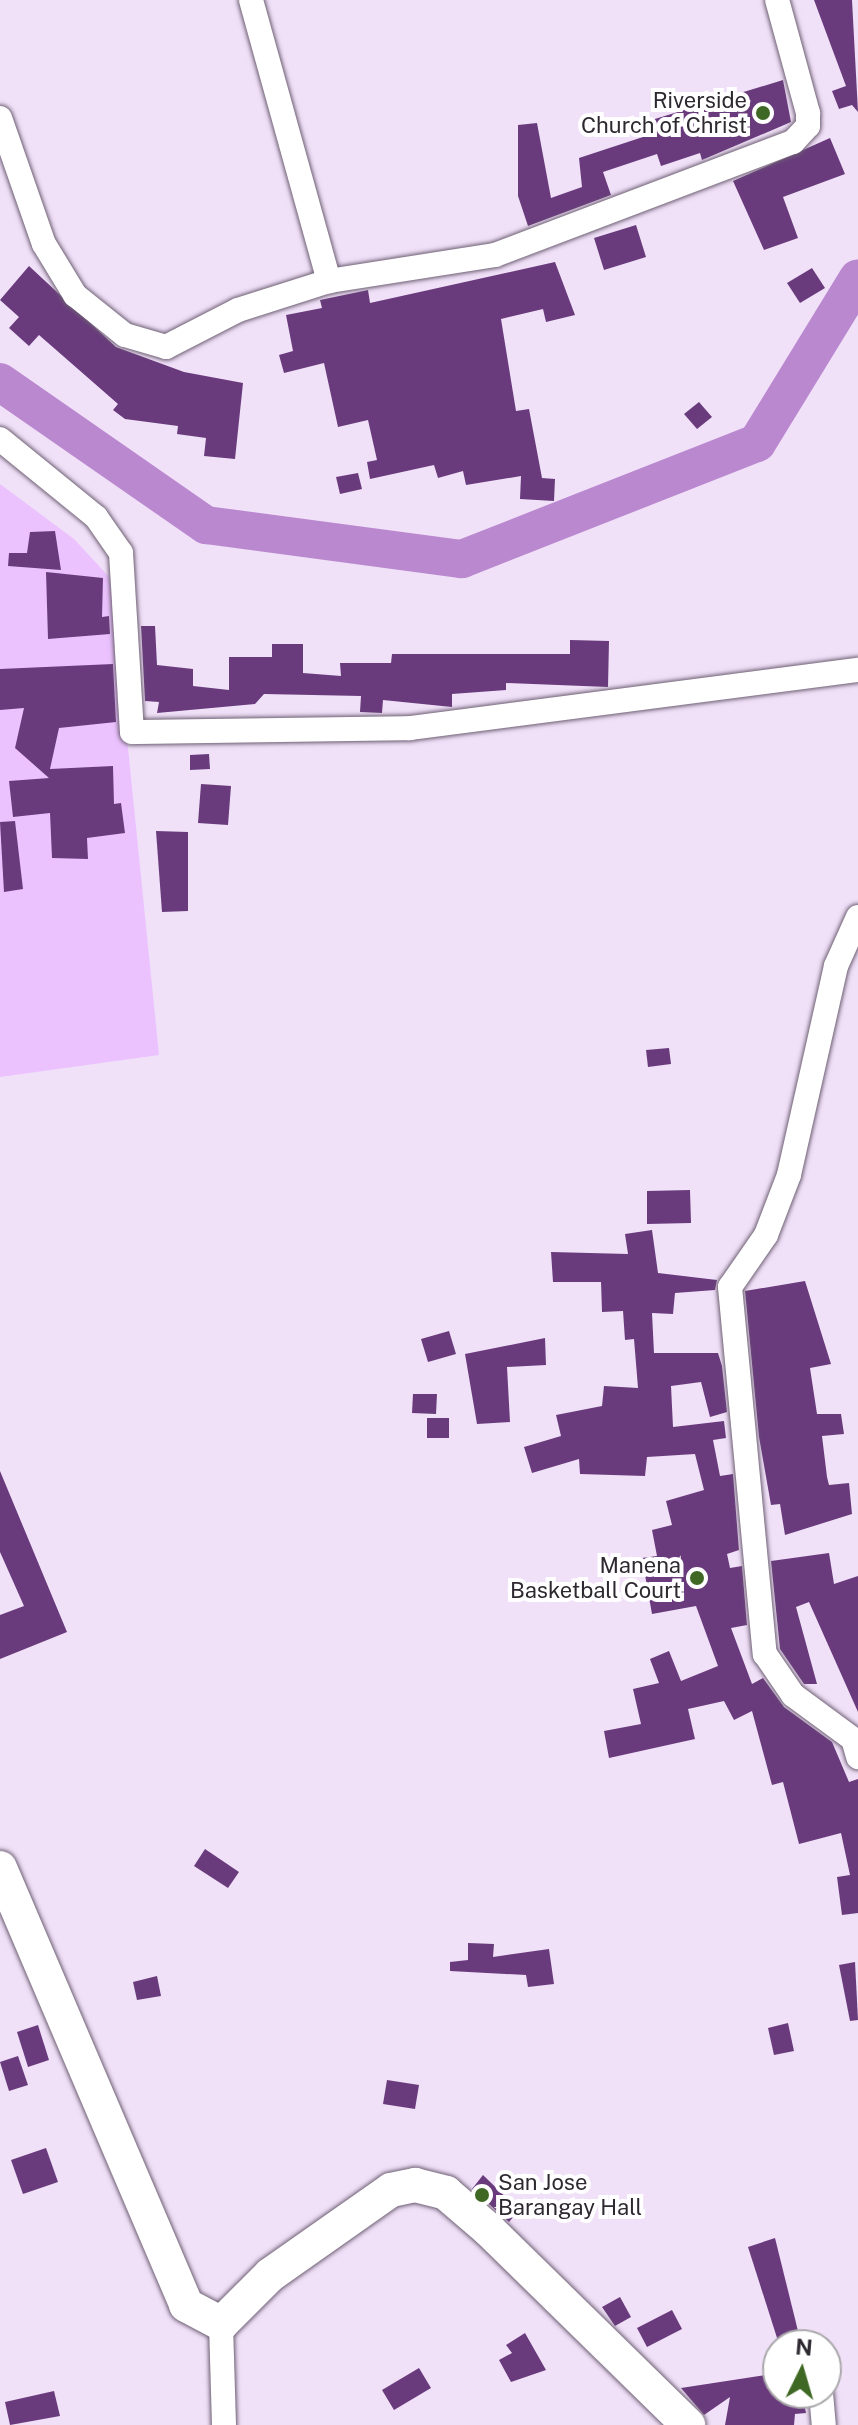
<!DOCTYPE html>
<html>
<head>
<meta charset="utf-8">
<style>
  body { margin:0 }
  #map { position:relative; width:858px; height:2425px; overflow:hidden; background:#f0e0f8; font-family:"Public Sans",sans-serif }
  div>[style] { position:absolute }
  .green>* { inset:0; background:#ebc2fe }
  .river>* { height:38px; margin:-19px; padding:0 19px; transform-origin:19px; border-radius:19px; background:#ba88cf }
  .building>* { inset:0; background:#693b7c }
  .roads { filter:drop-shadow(0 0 2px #6e6074) drop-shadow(0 0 2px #6e6074) }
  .street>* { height:24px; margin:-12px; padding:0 12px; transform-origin:12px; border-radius:12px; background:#fff }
  .secondary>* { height:34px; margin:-17px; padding:0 17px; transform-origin:17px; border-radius:17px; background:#fff }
  .dots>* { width:22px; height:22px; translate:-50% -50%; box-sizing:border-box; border:4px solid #fff; border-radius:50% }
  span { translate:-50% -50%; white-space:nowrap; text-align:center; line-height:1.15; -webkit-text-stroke:8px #fff; paint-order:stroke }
  .poi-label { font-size:22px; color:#2e2830 }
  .right { translate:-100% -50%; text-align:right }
  .left { translate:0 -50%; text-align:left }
  .north { position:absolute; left:762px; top:2329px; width:80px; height:80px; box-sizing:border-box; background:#fff; border:2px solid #aba9ac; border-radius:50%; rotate:5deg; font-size:22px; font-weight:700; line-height:32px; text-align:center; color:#2e2830 }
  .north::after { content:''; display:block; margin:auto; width:28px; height:36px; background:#3e6824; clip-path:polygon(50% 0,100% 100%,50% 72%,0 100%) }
</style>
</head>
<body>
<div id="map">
  <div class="green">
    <i style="clip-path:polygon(0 484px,74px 539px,111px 579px,159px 1055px,0 1077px)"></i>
  </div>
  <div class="river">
    <i style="left:0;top:382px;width:251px;rotate:34.8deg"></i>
    <i style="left:206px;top:525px;width:258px;rotate:7.6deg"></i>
    <i style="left:462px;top:559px;width:317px;rotate:-21.5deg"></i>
    <i style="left:757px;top:443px;width:193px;rotate:-58.5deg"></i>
  </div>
  <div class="building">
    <i style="clip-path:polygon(814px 0,852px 0,858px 112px,852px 105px,839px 109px,832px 91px,846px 86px)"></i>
    <i style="clip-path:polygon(783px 80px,791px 122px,702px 160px,700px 153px,661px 166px,657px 154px,603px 172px,611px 195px,528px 226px,518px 196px,518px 125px,537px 123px,551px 198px,582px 187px,579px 158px,649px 135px,645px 122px)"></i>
    <i style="clip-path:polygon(830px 138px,845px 174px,783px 197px,798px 238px,764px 250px,733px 181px)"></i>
    <i style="clip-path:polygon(636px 225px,646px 257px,604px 270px,594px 238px)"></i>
    <i style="clip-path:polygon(555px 262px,575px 315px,546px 322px,543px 309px,501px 319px,516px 411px,529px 409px,542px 478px,555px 479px,554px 501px,520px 499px,521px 476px,466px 485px,463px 471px,438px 478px,434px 465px,370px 479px,367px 462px,377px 460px,368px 420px,338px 427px,324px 363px,284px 373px,279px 355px,293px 351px,286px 315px,322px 308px,320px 300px,368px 290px,370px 303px)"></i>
    <i style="clip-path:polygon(29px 266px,116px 347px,184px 372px,243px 383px,235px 459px,204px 456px,206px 438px,177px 434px,178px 426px,125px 419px,113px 410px,118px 404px,39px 335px,29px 346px,9px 328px,19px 317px,0 300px)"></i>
    <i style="clip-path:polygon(812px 268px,825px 288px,800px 303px,787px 283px)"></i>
    <i style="clip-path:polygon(699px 402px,712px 417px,697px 429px,684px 414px)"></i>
    <i style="clip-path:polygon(358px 473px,362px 489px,340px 494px,336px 477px)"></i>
    <i style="clip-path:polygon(55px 531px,61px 570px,8px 566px,9px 553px,27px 553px,30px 532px)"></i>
    <i style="clip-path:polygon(46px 572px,103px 578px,102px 617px,109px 616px,110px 634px,48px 639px)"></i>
    <i style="clip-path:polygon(141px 626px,155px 626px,157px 665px,193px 669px,193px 686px,229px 690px,229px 657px,272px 657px,272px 644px,303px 644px,303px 673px,341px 676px,340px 663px,391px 663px,392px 654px,570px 654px,570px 640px,609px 641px,608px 687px,506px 683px,506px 690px,452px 694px,452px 707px,383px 700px,382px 713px,360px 712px,361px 696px,264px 694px,255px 704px,157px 713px,159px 702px,145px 701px)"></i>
    <i style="clip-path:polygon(113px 664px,116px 722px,59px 728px,50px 769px,113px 766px,114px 804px,121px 803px,125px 833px,87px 838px,88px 859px,52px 858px,50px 813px,13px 817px,9px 781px,49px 778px,15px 748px,24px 708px,0 710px,0 669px)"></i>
    <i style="clip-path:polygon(209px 754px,210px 769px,190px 770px,190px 755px)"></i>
    <i style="clip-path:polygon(201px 784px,231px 786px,228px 825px,198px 823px)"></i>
    <i style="clip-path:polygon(15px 821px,23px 889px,4px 892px,0 822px)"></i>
    <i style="clip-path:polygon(156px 831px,188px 832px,188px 911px,162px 912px)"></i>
    <i style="clip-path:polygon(669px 1048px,671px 1064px,648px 1067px,646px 1050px)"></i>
    <i style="clip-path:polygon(690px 1190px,691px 1223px,647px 1224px,647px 1191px)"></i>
    <i style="clip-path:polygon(652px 1230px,658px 1273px,717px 1280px,715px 1290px,675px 1293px,673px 1314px,652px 1313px,654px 1353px,718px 1353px,722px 1366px,727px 1412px,710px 1417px,701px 1382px,671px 1386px,673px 1427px,724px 1421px,726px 1438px,713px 1440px,720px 1476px,733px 1474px,739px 1550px,727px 1554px,730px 1568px,742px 1566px,747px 1625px,731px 1628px,752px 1684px,763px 1678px,784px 1707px,832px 1742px,849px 1782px,858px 1779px,858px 1913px,842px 1915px,837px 1877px,850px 1875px,841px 1833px,799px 1844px,783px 1782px,772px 1785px,752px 1711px,734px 1720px,724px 1701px,688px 1709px,695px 1739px,609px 1758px,604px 1731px,641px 1724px,633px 1689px,659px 1683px,650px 1659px,669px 1651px,681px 1681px,718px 1666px,696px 1606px,652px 1614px,642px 1558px,657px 1556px,652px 1530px,672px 1525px,666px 1501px,704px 1490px,695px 1454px,647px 1457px,645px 1476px,580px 1474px,579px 1459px,532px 1473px,524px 1447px,561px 1436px,556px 1415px,602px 1406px,604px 1386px,638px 1388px,634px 1339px,625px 1340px,623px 1311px,602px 1312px,601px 1282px,553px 1282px,551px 1252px,628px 1254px,625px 1234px)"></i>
    <i style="clip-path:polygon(805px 1281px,831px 1364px,810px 1368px,817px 1414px,841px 1414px,844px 1434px,822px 1436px,827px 1477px,829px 1485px,849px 1483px,852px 1514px,785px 1535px,780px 1504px,771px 1505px,759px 1437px,745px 1291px)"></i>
    <i style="clip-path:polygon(449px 1331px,456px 1354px,428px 1362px,421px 1339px)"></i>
    <i style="clip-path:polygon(545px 1338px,546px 1365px,507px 1367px,510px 1422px,477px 1424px,465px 1354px)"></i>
    <i style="clip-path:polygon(413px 1394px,437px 1394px,436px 1414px,412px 1413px)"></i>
    <i style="clip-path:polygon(427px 1418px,449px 1418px,449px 1438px,427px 1438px)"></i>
    <i style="clip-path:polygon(0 1471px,67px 1632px,0 1659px,0 1615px,24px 1606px,0 1552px)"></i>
    <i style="clip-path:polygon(829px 1553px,834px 1584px,858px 1576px,858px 1712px,809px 1602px,796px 1607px,817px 1684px,804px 1684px,780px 1649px,771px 1561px)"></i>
    <i style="clip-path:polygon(205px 1849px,239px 1872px,228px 1888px,194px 1866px)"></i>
    <i style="clip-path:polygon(468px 1943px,494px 1944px,493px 1957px,549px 1949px,554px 1984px,528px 1987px,526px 1975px,450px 1971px,450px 1962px,468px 1960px)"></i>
    <i style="clip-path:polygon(855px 1962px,858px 2020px,850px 2021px,839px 1965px)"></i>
    <i style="clip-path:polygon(157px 1976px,161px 1996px,137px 2000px,133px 1982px)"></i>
    <i style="clip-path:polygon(788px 2023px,794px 2051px,774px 2055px,768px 2028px)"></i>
    <i style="clip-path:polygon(38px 2025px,49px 2060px,28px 2067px,17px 2032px)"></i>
    <i style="clip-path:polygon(18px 2056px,28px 2085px,9px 2091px,0 2062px)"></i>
    <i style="clip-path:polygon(387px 2080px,419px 2085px,415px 2109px,383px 2104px)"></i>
    <i style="clip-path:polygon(46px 2148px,58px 2182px,23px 2194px,11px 2160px)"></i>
    <i style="clip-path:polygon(483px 2175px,519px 2210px,509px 2222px,472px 2189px)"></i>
    <i style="clip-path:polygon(775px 2238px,799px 2335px,778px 2341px,748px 2247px)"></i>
    <i style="clip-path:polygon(620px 2297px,631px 2317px,615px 2326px,602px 2307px)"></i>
    <i style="clip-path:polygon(672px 2310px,682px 2329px,647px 2347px,637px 2328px)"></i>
    <i style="clip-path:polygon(525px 2333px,546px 2370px,511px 2382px,499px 2360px,512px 2353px,506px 2345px)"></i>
    <i style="clip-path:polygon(419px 2368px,431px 2388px,394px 2410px,382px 2390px)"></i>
    <i style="clip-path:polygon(778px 2373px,778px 2393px,802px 2393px,806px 2413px,795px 2414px,794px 2425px,725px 2425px,730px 2397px,704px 2415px,681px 2388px)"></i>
    <i style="clip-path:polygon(54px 2391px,60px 2416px,10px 2425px,5px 2402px)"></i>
  </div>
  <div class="roads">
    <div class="street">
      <i style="left:251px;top:0;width:292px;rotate:74.5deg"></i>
      <i style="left:0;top:118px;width:133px;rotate:70.8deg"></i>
      <i style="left:44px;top:244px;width:60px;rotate:58.7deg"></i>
      <i style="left:75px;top:295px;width:64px;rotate:38.7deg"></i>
      <i style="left:125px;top:335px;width:43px;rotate:16.3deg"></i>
      <i style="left:166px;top:347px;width:81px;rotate:-27.2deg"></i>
      <i style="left:238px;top:310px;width:96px;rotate:-17.7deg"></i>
      <i style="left:329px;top:281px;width:168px;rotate:-8.9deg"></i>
      <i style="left:495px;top:255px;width:319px;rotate:-20.8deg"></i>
      <i style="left:793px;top:142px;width:22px;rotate:-47deg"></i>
      <i style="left:808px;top:126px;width:13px;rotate:-90deg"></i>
      <i style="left:808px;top:113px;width:117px;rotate:-105.3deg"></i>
      <i style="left:0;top:439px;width:124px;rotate:39.1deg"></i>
      <i style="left:96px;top:517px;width:44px;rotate:55.2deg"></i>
      <i style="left:121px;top:553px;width:179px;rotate:86.5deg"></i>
      <i style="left:132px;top:732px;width:278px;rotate:-0.8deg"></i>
      <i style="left:410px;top:728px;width:452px;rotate:-7.4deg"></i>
      <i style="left:858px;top:917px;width:54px;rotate:114.2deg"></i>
      <i style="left:836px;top:966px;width:214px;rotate:102.7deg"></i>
      <i style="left:789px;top:1175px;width:64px;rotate:111deg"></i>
      <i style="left:766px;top:1235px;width:63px;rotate:124.7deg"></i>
      <i style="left:730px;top:1287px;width:369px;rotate:84.6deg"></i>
      <i style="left:765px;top:1654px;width:50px;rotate:55.7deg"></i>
      <i style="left:793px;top:1695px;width:74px;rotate:36.3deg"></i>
      <i style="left:853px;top:1739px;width:19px;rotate:74deg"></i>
      <i style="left:221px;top:2324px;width:101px;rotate:88.3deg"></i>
      <i style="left:821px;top:2393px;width:32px;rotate:85deg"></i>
    </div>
    <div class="secondary">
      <i style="left:0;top:1868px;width:475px;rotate:66.9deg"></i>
      <i style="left:186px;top:2305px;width:40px;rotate:28deg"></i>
      <i style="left:221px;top:2324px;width:69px;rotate:-45deg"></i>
      <i style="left:270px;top:2275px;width:148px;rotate:-35.1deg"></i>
      <i style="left:391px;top:2190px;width:25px;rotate:-12deg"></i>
      <i style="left:415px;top:2185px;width:32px;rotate:14deg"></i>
      <i style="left:446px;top:2193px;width:57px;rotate:40.7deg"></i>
      <i style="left:489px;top:2230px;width:279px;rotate:44.4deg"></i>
    </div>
  </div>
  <div class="dots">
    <i style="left:763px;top:113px;background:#3e6824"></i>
    <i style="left:697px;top:1578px;background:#3e6824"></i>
    <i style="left:482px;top:2195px;background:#3e6824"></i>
  </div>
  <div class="poi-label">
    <span class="right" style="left:747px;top:113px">Riverside<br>Church of Christ</span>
    <span class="right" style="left:681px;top:1578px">Manena<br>Basketball Court</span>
    <span class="left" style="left:498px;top:2195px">San Jose<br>Barangay Hall</span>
  </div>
  <div class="north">N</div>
</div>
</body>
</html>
